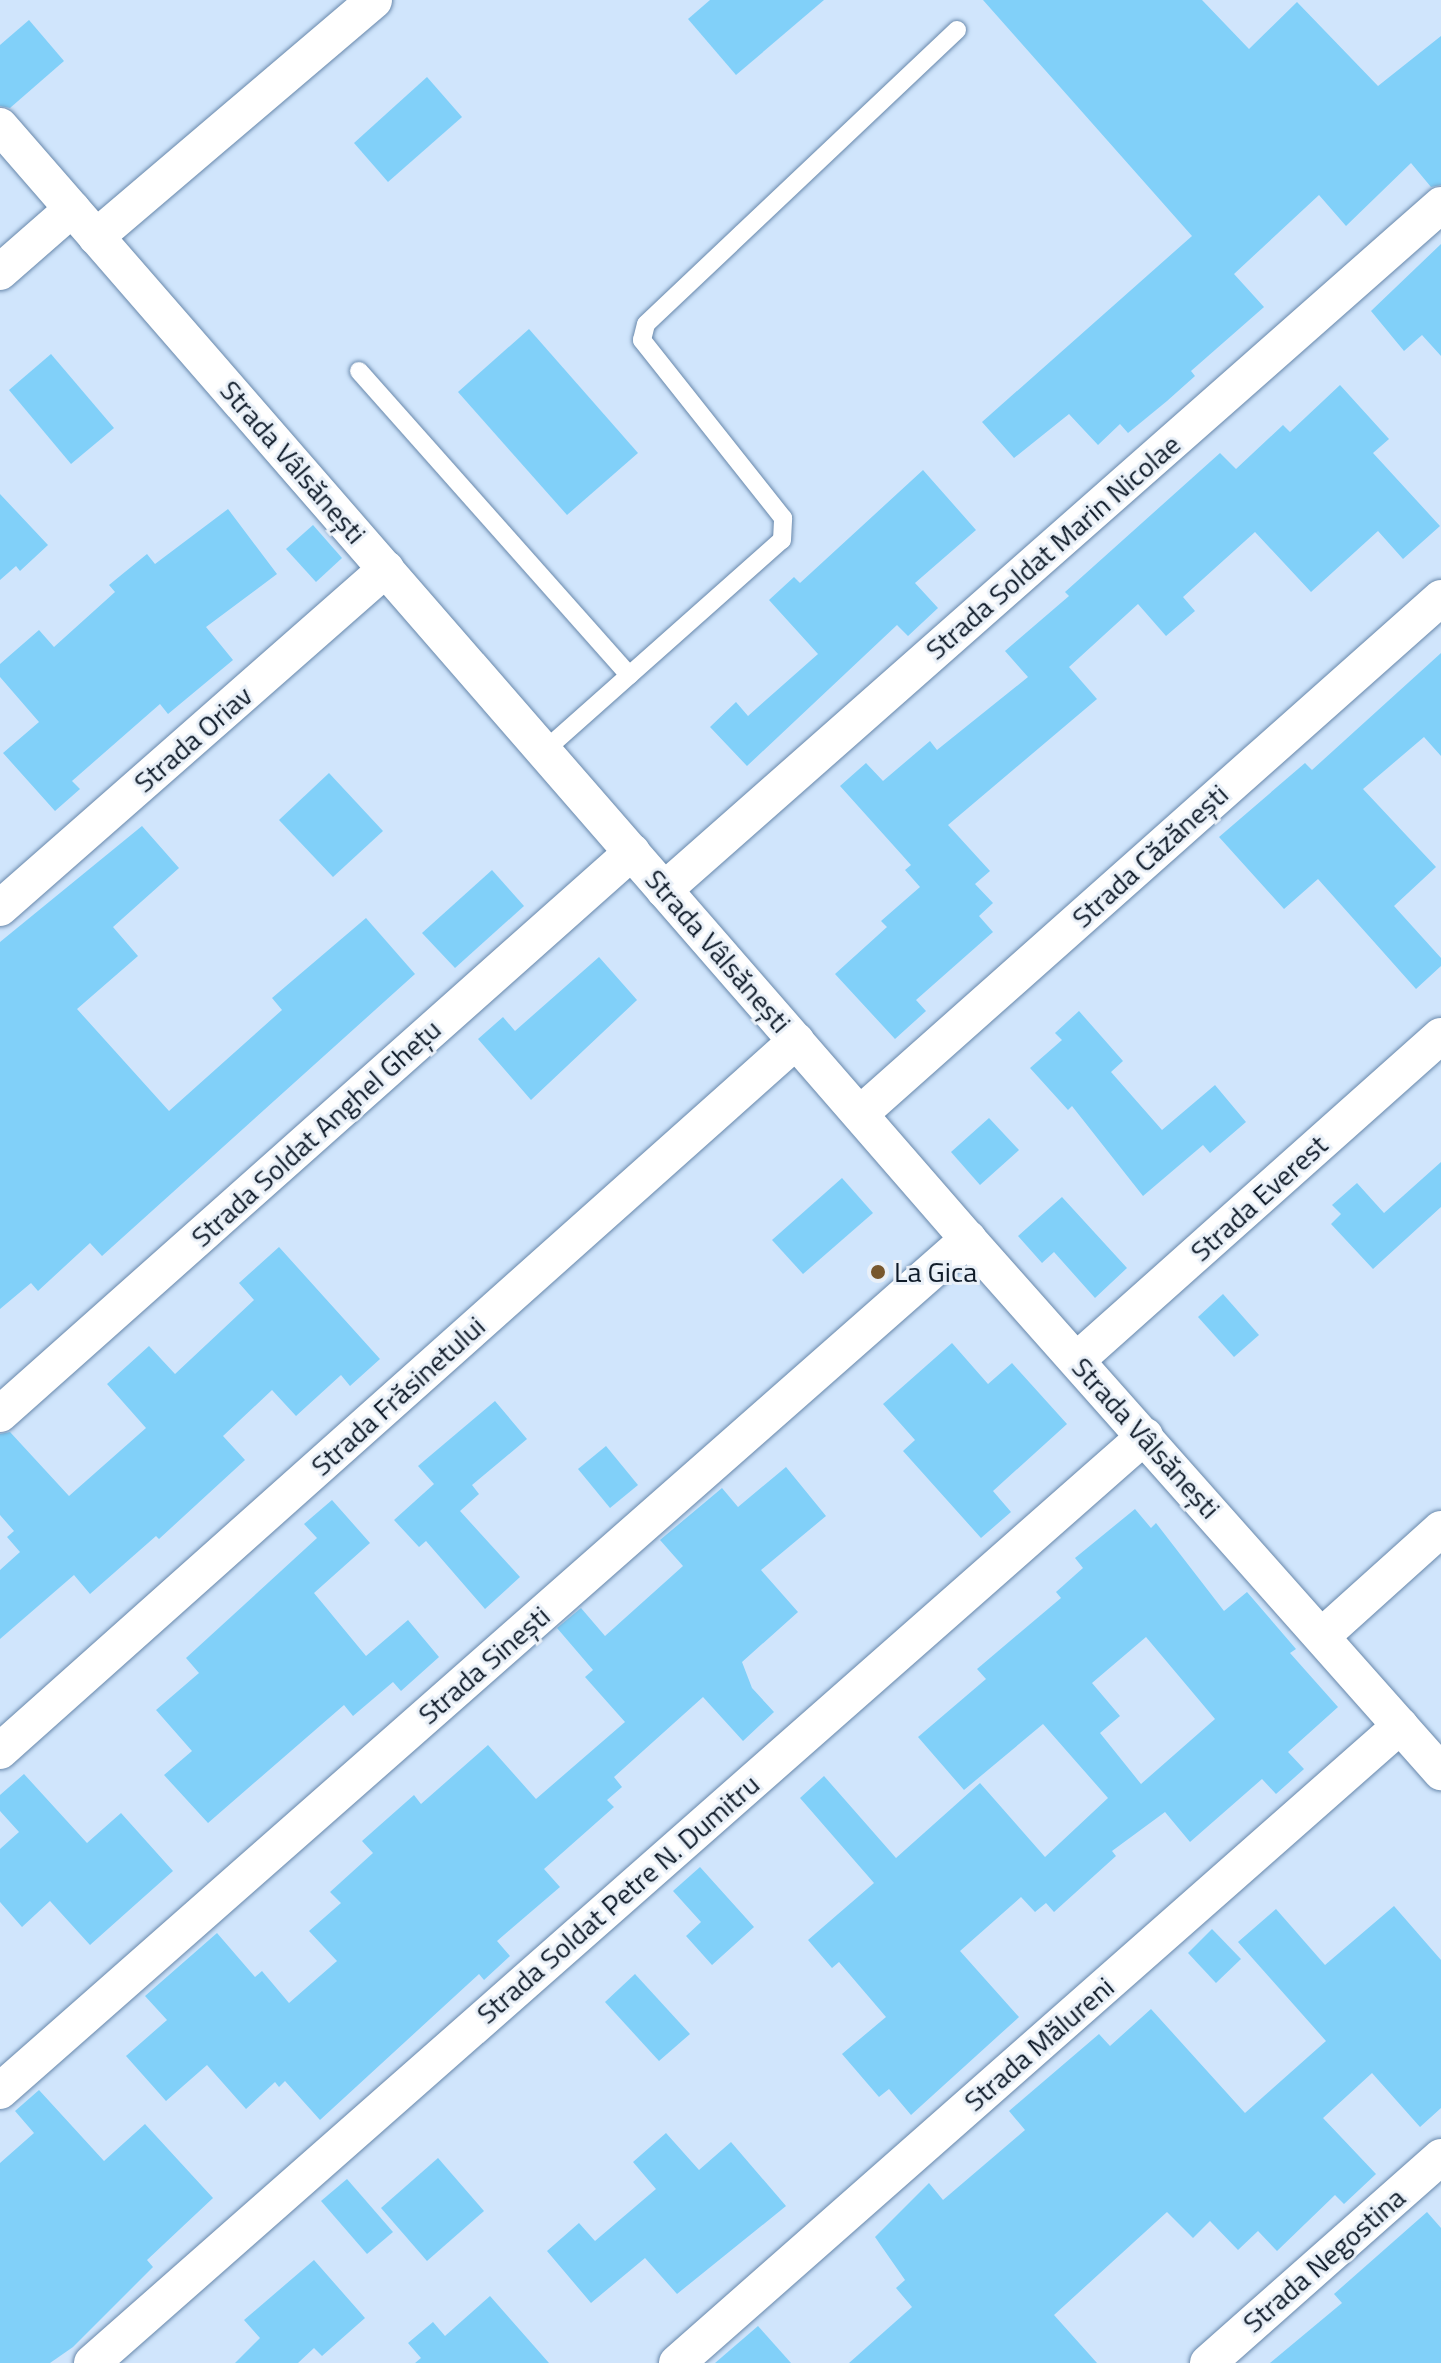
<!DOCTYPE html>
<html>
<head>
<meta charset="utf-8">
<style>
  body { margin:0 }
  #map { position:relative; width:1441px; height:2363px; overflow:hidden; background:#d0e5fc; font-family:"Titillium Web",sans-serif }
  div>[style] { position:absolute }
  .building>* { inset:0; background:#81d0f9 }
  .roads { filter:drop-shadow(0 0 2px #6888ab) drop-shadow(0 0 2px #6888ab) }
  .lane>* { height:18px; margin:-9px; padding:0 9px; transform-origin:9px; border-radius:9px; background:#fff }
  .street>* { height:36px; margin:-18px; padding:0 18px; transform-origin:18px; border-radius:18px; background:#fff }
  .dots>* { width:22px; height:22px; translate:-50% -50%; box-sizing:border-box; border:4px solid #e9f0f8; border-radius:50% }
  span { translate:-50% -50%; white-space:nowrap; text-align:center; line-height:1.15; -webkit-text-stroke:6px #e9f0f8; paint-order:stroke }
  .street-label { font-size:28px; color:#0f1b29 }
  .poi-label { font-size:28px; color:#0f1b29 }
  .left { translate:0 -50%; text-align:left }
</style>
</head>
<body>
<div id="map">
  <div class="building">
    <i style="clip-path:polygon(710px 0,824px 0,736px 75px,688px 19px)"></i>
    <i style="clip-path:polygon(983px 0,1202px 0,1249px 49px,1297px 2px,1378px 86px,1441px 36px,1441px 185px,1431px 187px,1411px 163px,1346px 226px,1319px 195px,1234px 274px,1264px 307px,1191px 371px,1195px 376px,1167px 401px,1128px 433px,1120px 424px,1098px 445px,1069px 414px,1014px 458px,982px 422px,1192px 236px)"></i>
    <i style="clip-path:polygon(29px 20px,64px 61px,10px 108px,0 106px,0 45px)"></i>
    <i style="clip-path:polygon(427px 77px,462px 117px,388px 182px,354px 143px)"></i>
    <i style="clip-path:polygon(1441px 244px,1441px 356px,1422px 335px,1404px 351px,1371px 311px)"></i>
    <i style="clip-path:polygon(529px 329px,638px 453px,567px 515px,458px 392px)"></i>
    <i style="clip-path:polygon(51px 354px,114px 428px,71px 464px,9px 390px)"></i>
    <i style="clip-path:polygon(1340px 385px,1389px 439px,1373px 453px,1440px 526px,1403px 559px,1378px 531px,1311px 592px,1255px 532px,1183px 597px,1195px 611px,1166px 636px,1138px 604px,1069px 667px,1097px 699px,948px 825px,990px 871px,975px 884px,993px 903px,979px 916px,993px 932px,916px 1000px,926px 1011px,895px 1039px,835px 974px,887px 927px,881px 921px,920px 887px,905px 870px,911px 865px,840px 786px,866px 763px,883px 781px,930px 741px,937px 750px,1028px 677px,1005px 651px,1069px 596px,1065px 592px,1220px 453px,1236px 469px,1283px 425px,1290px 432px)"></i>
    <i style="clip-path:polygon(923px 470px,976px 530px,915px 583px,938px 608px,908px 636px,897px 625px,747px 766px,710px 727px,736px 702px,748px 716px,818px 654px,769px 600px,794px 577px,800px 583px)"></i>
    <i style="clip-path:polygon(0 494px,48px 545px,20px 571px,16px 566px,0 580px)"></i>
    <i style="clip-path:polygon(228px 509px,277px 574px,206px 627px,233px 660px,168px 714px,160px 704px,72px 781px,80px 789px,55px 811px,3px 753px,39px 722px,0 677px,0 664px,39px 630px,54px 647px,115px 592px,109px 585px,147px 554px,155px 564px)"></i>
    <i style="clip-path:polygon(313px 525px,342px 558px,316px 582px,286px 549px)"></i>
    <i style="clip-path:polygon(1441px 653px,1441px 756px,1424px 737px,1363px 789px,1436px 867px,1394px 906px,1441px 958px,1441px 966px,1416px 989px,1318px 879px,1284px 909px,1219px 837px,1305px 763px,1312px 770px)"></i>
    <i style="clip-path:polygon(329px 773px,383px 831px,333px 877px,279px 820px)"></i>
    <i style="clip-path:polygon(142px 826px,179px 868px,113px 927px,138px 956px,77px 1009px,169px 1111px,282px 1010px,272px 998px,366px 918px,415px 974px,102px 1256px,90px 1243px,38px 1291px,31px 1283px,0 1309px,0 942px)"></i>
    <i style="clip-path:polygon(492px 870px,524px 906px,455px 968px,422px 933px)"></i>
    <i style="clip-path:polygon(599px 957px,637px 1000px,531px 1100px,478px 1039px,503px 1017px,515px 1031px)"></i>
    <i style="clip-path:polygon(1079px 1011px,1123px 1061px,1111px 1072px,1162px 1130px,1215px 1085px,1246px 1122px,1210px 1153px,1203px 1145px,1143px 1196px,1072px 1106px,1068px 1110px,1030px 1068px,1062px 1040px,1055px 1033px)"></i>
    <i style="clip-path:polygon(989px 1118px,1019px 1150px,980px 1185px,951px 1152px)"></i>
    <i style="clip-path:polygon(1441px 1162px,1441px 1207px,1373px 1269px,1331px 1224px,1341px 1214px,1332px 1205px,1357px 1183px,1384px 1213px)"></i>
    <i style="clip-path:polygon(842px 1178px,873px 1213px,803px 1274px,772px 1240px)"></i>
    <i style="clip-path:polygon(1062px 1197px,1127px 1268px,1095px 1298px,1054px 1252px,1042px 1263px,1018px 1236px)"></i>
    <i style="clip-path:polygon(279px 1247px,380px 1359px,350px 1386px,341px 1375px,296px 1416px,272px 1390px,223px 1436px,245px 1460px,159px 1539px,156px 1536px,90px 1594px,74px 1575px,0 1639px,0 1570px,20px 1552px,7px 1537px,14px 1531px,0 1515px,0 1434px,10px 1432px,69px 1496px,146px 1428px,107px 1384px,149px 1346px,175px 1374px,254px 1300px,239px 1283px)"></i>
    <i style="clip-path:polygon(1223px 1294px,1259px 1335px,1234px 1357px,1198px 1317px)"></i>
    <i style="clip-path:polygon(952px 1343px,988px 1384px,1012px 1363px,1067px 1424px,993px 1491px,1011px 1512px,981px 1538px,903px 1451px,915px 1440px,883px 1404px)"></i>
    <i style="clip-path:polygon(495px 1401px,527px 1439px,472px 1485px,479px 1494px,460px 1511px,520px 1577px,485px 1609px,426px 1541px,419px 1547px,394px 1520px,434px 1484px,418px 1466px)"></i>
    <i style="clip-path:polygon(606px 1446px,638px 1485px,610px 1508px,578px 1469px)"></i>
    <i style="clip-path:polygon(786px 1467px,826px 1516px,761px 1570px,798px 1612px,742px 1662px,752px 1688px,774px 1712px,743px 1741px,703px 1697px,614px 1777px,622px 1787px,607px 1800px,614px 1807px,544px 1869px,560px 1887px,497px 1941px,510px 1956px,484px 1980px,479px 1974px,320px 2120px,285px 2081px,279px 2087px,275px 2082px,246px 2109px,207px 2065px,166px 2101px,126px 2056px,167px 2020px,145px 1996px,217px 1933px,255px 1977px,262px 1971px,289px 2003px,337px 1961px,309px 1931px,341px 1903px,330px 1892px,373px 1853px,362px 1841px,414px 1795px,421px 1804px,488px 1745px,536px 1799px,625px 1722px,585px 1677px,593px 1670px,557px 1628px,581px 1608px,605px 1636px,683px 1566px,660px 1540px,722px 1488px,738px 1507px)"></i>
    <i style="clip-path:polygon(332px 1500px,370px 1543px,314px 1593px,366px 1656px,408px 1620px,439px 1657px,401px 1691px,393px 1682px,353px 1716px,344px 1705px,208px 1823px,164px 1775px,192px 1751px,156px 1710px,199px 1673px,186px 1658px,317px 1538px,304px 1524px)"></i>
    <i style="clip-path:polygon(evenodd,1135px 1509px,1151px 1528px,1156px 1523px,1224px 1611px,1247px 1592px,1296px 1649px,1290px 1653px,1338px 1707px,1288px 1752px,1304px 1769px,1276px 1794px,1262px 1779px,1190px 1842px,1165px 1812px,1112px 1851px,1116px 1856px,1054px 1912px,1046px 1903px,1035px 1912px,1021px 1897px,960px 1951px,1019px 2017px,911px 2115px,889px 2089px,879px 2097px,842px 2054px,886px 2017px,839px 1962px,832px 1968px,808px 1940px,874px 1883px,800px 1798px,824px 1776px,896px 1858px,980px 1783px,1045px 1857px,1108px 1798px,1043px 1724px,964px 1790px,918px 1737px,986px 1679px,977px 1669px,1061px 1598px,1056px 1592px,1083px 1568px,1075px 1558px,1135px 1509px,1146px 1637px,1215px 1719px,1141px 1784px,1100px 1733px,1120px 1716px,1092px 1683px,1146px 1637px)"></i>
    <i style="clip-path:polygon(24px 1774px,87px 1843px,121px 1813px,173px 1871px,90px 1945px,50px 1901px,22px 1927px,0 1902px,0 1849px,19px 1832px,0 1811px,0 1795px)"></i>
    <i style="clip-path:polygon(700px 1867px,754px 1927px,712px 1965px,686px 1936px,701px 1922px,673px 1891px)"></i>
    <i style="clip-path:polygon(1394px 1906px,1441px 1960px,1441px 2108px,1420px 2127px,1372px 2073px,1323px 2118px,1376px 2174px,1344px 2204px,1335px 2195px,1277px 2251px,1258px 2231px,1238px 2250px,1210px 2221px,1193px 2238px,1167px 2212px,1054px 2315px,1097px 2363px,849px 2363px,912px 2307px,896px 2288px,905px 2280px,875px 2237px,929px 2183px,943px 2200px,1025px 2130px,1009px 2111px,1099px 2034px,1110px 2046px,1151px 2009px,1245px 2113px,1326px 2041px,1238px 1942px,1276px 1909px,1325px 1965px)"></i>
    <i style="clip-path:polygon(1212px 1929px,1241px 1959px,1216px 1983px,1188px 1953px)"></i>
    <i style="clip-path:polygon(635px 1974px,690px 2034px,659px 2061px,605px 2002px)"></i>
    <i style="clip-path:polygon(39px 2090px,104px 2161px,145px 2124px,213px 2198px,147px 2260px,153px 2267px,73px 2347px,50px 2363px,0 2363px,0 2163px,34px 2133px,15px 2111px)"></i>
    <i style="clip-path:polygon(666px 2133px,699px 2170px,731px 2142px,786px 2206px,677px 2294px,645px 2258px,591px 2303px,547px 2251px,579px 2223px,595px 2241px,656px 2189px,633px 2162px)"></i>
    <i style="clip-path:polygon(438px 2158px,484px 2211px,427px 2261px,381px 2208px)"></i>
    <i style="clip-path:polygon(347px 2179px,393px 2232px,367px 2254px,321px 2201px)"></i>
    <i style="clip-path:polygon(1427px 2212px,1441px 2228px,1441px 2363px,1270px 2363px,1342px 2303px,1334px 2294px)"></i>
    <i style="clip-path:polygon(314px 2260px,365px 2318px,322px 2356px,314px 2348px,298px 2363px,235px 2363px,260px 2338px,244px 2320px)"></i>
    <i style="clip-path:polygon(490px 2296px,549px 2363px,415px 2363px,421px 2358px,408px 2343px,433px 2322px,445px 2336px)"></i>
    <i style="clip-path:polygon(758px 2326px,791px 2363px,715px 2363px)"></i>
  </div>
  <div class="roads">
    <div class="lane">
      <i style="left:359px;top:371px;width:407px;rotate:48.4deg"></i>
      <i style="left:544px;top:751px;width:318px;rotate:-41.6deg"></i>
      <i style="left:782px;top:540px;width:22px;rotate:-87deg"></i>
      <i style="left:783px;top:518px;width:227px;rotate:-128.4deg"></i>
      <i style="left:642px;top:340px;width:16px;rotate:-76deg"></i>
      <i style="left:646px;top:324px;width:428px;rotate:-43.4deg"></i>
    </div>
    <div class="street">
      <i style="left:0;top:126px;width:1475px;rotate:48.99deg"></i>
      <i style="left:968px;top:1239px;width:713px;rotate:48.41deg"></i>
      <i style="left:96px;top:237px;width:365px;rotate:-40.4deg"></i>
      <i style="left:0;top:272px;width:96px;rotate:-41.2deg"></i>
      <i style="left:664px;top:890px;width:1036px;rotate:-41.4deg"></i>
      <i style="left:0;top:908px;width:514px;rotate:-41.29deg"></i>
      <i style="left:860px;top:1114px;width:777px;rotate:-41.61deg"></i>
      <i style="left:1077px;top:1360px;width:487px;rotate:-41.7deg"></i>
      <i style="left:0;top:1414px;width:846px;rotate:-41.64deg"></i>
      <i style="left:1322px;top:1636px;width:160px;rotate:-42deg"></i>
      <i style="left:0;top:1751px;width:1067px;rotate:-41.73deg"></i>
      <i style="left:0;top:2091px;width:1290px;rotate:-41.35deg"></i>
      <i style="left:92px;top:2363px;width:1403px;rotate:-41.36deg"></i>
      <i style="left:677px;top:2363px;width:964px;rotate:-41.38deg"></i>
      <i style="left:1208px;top:2363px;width:311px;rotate:-41.5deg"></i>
    </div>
  </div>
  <div class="dots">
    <i style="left:878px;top:1272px;background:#78582e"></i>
  </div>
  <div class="street-label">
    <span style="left:293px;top:462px;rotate:49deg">Strada Vâlsănești</span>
    <span style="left:1053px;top:547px;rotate:-41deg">Strada Soldat Marin Nicolae</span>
    <span style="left:193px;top:739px;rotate:-41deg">Strada Oriav</span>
    <span style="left:1150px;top:856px;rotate:-42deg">Strada Căzănești</span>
    <span style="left:718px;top:951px;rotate:49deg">Strada Vâlsănești</span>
    <span style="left:316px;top:1133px;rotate:-42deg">Strada Soldat Anghel Ghețu</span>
    <span style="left:1259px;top:1198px;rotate:-42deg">Strada Everest</span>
    <span style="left:398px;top:1396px;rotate:-42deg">Strada Frăsinetului</span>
    <span style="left:1146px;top:1438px;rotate:48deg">Strada Vâlsănești</span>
    <span style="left:484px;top:1665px;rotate:-41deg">Strada Sinești</span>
    <span style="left:618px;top:1899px;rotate:-41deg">Strada Soldat Petre N. Dumitru</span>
    <span style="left:1039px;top:2044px;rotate:-41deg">Strada Mălureni</span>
    <span style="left:1324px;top:2260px;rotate:-41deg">Strada Negostina</span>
  </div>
  <div class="poi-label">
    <span class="left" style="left:894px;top:1272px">La Gica</span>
  </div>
</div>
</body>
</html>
